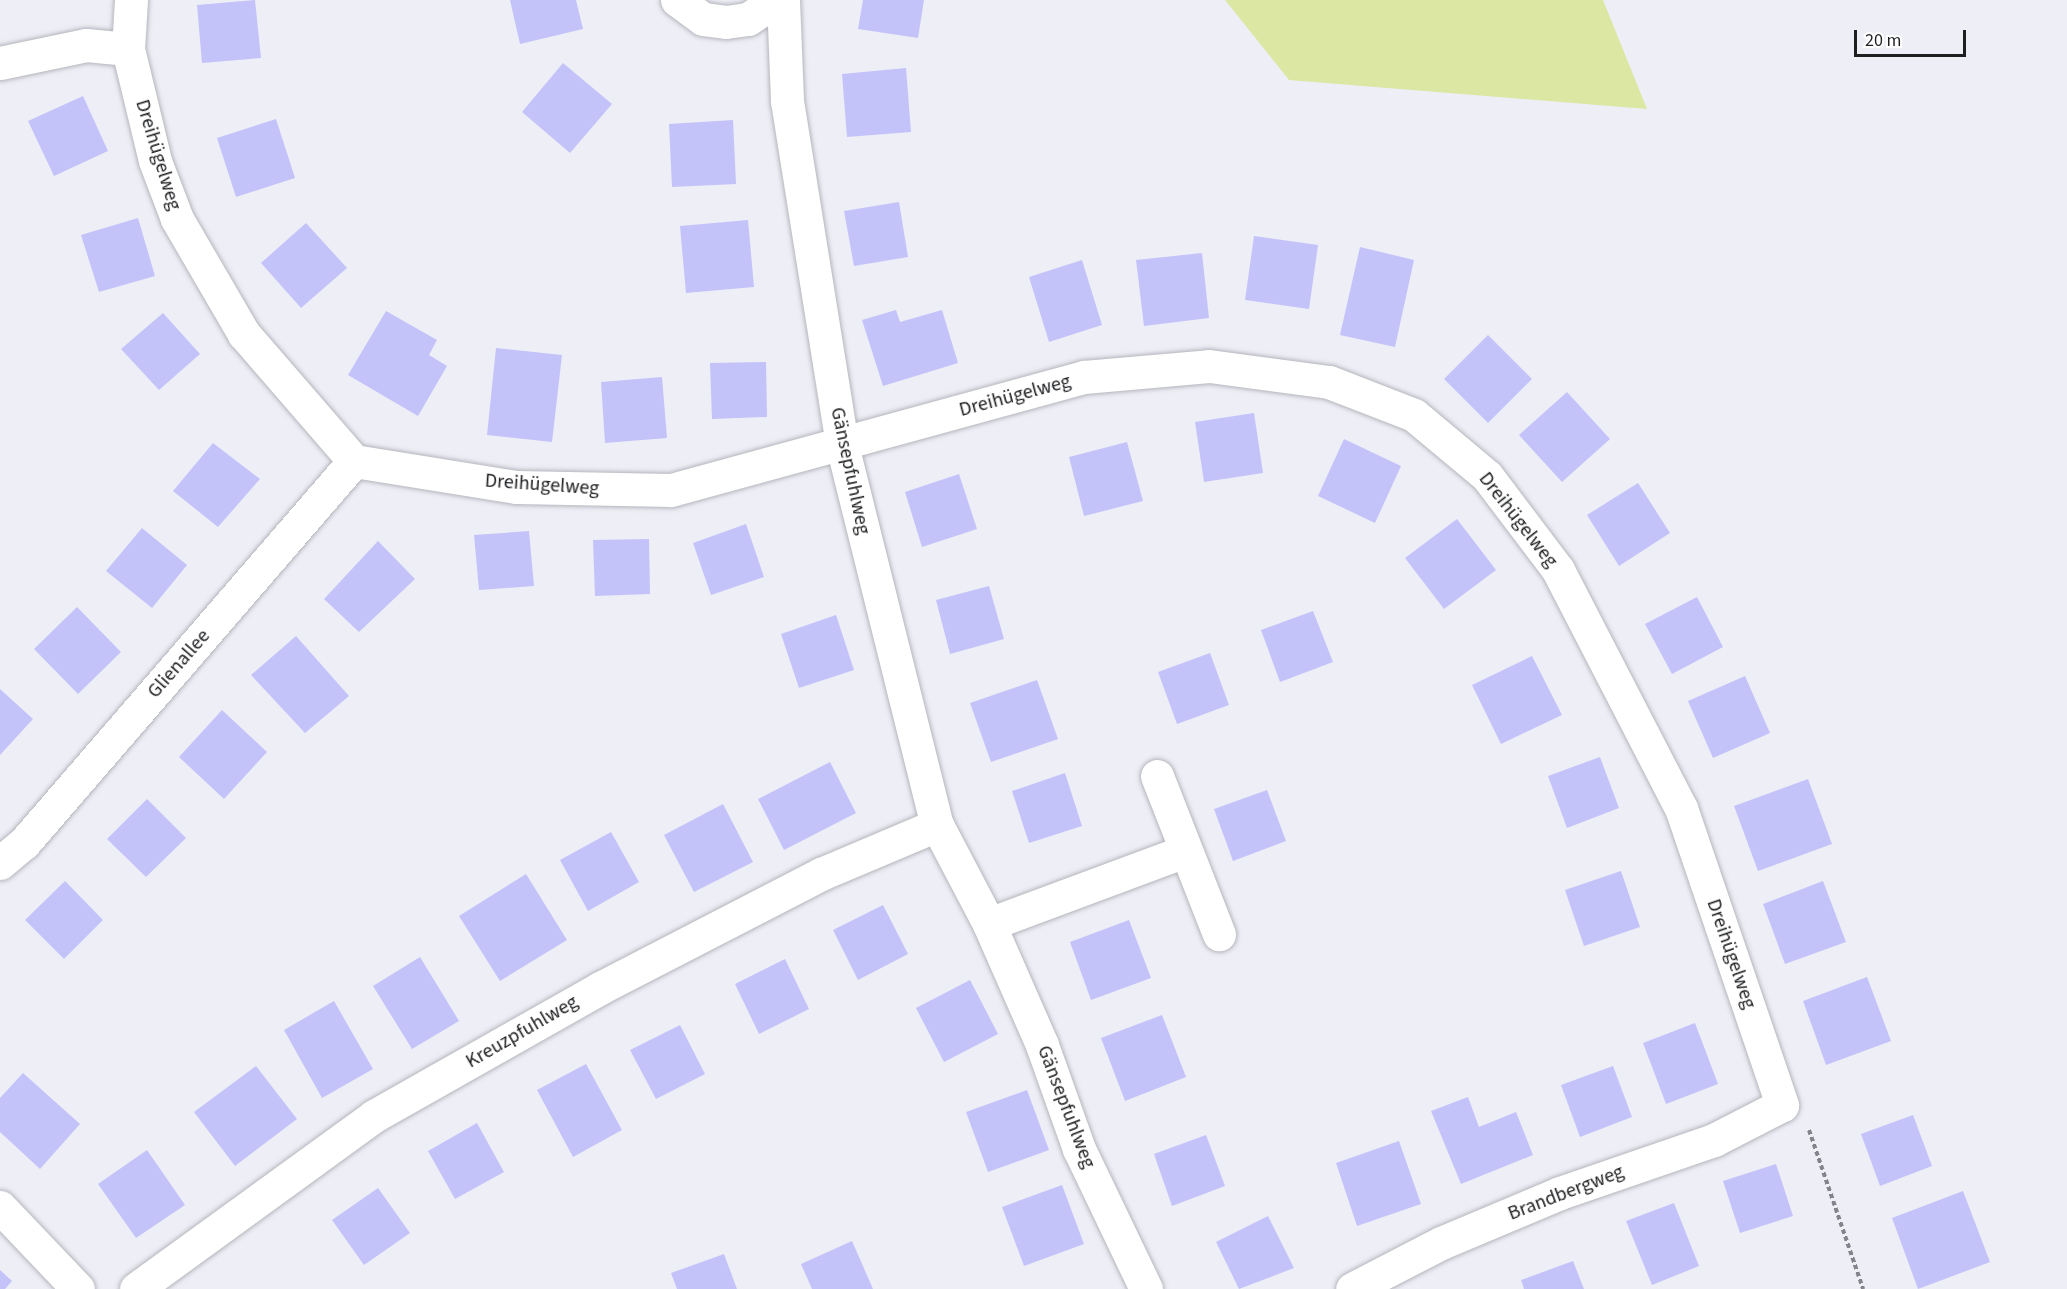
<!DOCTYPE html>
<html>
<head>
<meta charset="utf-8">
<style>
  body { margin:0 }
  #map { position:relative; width:2067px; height:1289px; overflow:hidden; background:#eeeef6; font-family:"Source Sans 3",sans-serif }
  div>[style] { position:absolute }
  .green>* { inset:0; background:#dbe7a2 }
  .building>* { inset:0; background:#c3c3fa }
  .path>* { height:4px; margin-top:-2px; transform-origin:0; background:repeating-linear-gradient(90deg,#838489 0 4.5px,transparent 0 7.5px) }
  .roads { filter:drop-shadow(0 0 2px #b5b5bd) drop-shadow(0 0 2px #b5b5bd) }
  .minor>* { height:33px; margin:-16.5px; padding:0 16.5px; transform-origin:16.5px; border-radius:16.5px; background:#fff }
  span { translate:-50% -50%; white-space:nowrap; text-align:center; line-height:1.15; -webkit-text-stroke:6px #fff; paint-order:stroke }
  .street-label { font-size:20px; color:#1e1f21 }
  .scale { position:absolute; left:1854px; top:30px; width:112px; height:27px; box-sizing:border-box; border:3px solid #1e1f21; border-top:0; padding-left:8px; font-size:18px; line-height:21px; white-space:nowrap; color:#1e1f21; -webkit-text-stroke:4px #fff; paint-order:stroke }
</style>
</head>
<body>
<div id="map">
  <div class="green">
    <i style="clip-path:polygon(1225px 0,1603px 0,1647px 109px,1289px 80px)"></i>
  </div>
  <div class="building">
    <i style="clip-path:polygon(255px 0,261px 58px,202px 63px,197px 5px)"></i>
    <i style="clip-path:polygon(510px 0,576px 0,583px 29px,520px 44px)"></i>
    <i style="clip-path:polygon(863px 0,924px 0,918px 38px,858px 29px)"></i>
    <i style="clip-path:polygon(563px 63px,612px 104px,570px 153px,522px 112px)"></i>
    <i style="clip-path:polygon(906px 68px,911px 132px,847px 137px,842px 74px)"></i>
    <i style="clip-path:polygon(83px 96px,108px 151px,54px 176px,28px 121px)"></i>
    <i style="clip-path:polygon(276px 119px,295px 178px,236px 197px,217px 138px)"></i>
    <i style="clip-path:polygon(733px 120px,736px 184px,672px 187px,669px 124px)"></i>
    <i style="clip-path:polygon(899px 202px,908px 257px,854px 266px,844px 211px)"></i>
    <i style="clip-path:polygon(138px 218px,155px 276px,99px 292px,81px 235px)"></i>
    <i style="clip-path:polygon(748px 220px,754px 287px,686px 293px,680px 226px)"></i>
    <i style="clip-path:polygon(306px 223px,347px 268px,301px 308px,261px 263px)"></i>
    <i style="clip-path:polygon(1254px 236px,1318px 245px,1309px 309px,1245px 300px)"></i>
    <i style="clip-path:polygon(1360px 247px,1414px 260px,1395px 347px,1340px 335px)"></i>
    <i style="clip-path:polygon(1202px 253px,1209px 318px,1144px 326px,1136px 260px)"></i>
    <i style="clip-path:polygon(1082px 260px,1102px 325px,1049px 342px,1029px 277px)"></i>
    <i style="clip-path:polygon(896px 310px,900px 322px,942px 310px,958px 363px,883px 386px,862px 320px)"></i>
    <i style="clip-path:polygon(386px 311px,437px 340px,429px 355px,447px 366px,418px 416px,348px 375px)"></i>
    <i style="clip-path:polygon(163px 313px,200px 354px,159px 390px,121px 349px)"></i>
    <i style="clip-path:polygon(1488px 335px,1532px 379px,1488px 423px,1444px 379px)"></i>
    <i style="clip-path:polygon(496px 348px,562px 355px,552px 442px,487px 435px)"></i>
    <i style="clip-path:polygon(766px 362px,767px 417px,712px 419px,710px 363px)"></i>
    <i style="clip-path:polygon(662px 377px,667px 438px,605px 443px,601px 382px)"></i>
    <i style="clip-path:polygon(1567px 392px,1610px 439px,1562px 482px,1519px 435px)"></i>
    <i style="clip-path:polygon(1254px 413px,1263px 473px,1204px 482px,1195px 422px)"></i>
    <i style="clip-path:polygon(1344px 439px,1401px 466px,1375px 523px,1318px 496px)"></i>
    <i style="clip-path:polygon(1127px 442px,1143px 501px,1084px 516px,1069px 457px)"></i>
    <i style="clip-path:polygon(213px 443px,260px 479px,218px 527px,173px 491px)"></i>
    <i style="clip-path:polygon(959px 474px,977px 529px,922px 547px,905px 492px)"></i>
    <i style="clip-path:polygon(1638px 483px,1670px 533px,1619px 566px,1587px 515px)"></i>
    <i style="clip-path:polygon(1457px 519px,1496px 570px,1444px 609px,1405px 558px)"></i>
    <i style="clip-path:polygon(746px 524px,764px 577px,711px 595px,693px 543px)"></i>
    <i style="clip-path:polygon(142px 528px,187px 565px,152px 608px,106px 571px)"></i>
    <i style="clip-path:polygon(529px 531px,534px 586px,479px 590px,474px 535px)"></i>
    <i style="clip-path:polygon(649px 539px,650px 594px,595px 596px,593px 540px)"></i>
    <i style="clip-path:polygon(378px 541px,415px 579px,359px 632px,324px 599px)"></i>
    <i style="clip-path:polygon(989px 586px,1004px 639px,950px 654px,936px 600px)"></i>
    <i style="clip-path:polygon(1697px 597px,1723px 647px,1672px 674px,1645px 624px)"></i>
    <i style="clip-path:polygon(77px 607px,121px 652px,78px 694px,34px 649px)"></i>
    <i style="clip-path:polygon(1313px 611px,1333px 662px,1280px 682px,1261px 630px)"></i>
    <i style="clip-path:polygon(836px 615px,854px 670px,799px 688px,781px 634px)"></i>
    <i style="clip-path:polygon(296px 636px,349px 696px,305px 733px,251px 675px)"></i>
    <i style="clip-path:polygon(1210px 653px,1229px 705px,1177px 724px,1158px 672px)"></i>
    <i style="clip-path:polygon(1532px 656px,1562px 715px,1501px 744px,1472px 685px)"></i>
    <i style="clip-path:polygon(1745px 676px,1770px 733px,1713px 758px,1688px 701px)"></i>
    <i style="clip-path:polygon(1037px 680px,1058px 739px,991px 762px,970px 703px)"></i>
    <i style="clip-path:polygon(0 689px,33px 719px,0 755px)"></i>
    <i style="clip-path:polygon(222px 710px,267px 752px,224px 799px,179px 757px)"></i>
    <i style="clip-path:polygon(1600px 757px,1619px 808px,1567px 828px,1548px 776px)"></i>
    <i style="clip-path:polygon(830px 762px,856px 813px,784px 850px,758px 799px)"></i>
    <i style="clip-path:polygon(1065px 773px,1082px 826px,1029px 843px,1012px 791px)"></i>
    <i style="clip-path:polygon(1808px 779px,1832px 844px,1758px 871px,1734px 806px)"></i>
    <i style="clip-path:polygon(1267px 790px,1286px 841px,1233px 861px,1214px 809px)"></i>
    <i style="clip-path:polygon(147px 799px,186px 838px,146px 877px,107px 839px)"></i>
    <i style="clip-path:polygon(723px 804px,753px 862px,694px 892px,664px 835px)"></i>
    <i style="clip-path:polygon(611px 832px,639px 882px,588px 911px,560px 860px)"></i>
    <i style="clip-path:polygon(1621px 871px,1640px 927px,1584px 946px,1565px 890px)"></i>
    <i style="clip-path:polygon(526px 874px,567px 940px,500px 981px,459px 916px)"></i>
    <i style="clip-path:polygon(65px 881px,103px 920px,64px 959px,25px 920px)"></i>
    <i style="clip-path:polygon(1823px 881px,1846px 942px,1785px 964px,1763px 904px)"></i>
    <i style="clip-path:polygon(883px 905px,908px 954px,858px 980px,833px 930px)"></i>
    <i style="clip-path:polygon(1129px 920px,1151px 978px,1091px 1000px,1070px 942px)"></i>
    <i style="clip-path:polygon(420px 957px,459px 1021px,412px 1049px,373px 986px)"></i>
    <i style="clip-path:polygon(785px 959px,809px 1009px,759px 1034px,735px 984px)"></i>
    <i style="clip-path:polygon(1867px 977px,1891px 1041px,1826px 1065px,1803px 1001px)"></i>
    <i style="clip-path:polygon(970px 980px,998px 1034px,944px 1062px,916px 1008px)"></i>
    <i style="clip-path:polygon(334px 1001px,373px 1069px,322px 1098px,284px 1030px)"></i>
    <i style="clip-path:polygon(1162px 1015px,1186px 1077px,1125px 1101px,1101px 1038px)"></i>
    <i style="clip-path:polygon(1695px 1023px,1718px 1084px,1666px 1104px,1643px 1043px)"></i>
    <i style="clip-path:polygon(680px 1025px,705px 1074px,656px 1099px,630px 1050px)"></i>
    <i style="clip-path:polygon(586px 1064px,622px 1130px,573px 1157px,537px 1090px)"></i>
    <i style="clip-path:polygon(256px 1066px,297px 1119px,235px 1166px,194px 1112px)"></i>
    <i style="clip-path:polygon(1613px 1066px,1632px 1117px,1580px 1137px,1561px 1085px)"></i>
    <i style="clip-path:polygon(23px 1073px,80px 1124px,40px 1169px,0 1132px,0 1098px)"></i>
    <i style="clip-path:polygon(1027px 1090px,1049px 1150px,988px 1172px,966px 1112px)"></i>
    <i style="clip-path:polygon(1468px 1097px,1479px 1127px,1516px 1112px,1533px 1155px,1461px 1184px,1431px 1111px)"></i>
    <i style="clip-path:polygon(1913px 1115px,1932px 1166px,1880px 1186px,1861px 1134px)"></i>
    <i style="clip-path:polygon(477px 1123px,504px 1172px,455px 1199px,428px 1151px)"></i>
    <i style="clip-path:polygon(1206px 1135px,1225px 1186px,1172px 1206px,1154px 1154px)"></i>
    <i style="clip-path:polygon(1399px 1141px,1421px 1204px,1357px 1226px,1336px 1163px)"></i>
    <i style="clip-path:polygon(147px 1150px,185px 1205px,136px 1238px,98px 1184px)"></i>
    <i style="clip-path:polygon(1776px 1164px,1793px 1216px,1740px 1233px,1723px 1181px)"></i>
    <i style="clip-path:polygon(1062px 1185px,1084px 1244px,1024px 1266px,1002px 1207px)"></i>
    <i style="clip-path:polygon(378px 1188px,410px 1233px,364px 1265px,332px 1220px)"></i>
    <i style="clip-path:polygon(1963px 1191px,1990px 1262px,1918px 1289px,1892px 1218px)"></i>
    <i style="clip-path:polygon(1674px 1203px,1699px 1266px,1652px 1285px,1626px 1221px)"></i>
    <i style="clip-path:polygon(1268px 1216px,1294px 1268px,1239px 1289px,1216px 1242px)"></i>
    <i style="clip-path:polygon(852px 1241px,873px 1289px,812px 1289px,801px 1264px)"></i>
    <i style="clip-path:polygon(724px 1254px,737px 1289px,677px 1289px,671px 1273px)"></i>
    <i style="clip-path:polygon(1573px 1261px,1584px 1289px,1524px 1289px,1521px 1280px)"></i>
    <i style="clip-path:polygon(0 1270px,12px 1281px,5px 1289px,0 1289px)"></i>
  </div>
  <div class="path">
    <i style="left:1809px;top:1130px;width:168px;rotate:71.2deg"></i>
  </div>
  <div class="roads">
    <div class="minor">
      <i style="left:131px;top:0;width:49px;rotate:93.5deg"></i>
      <i style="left:128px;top:49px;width:115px;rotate:76.4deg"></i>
      <i style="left:155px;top:161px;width:62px;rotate:69.2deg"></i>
      <i style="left:177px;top:219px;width:133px;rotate:59.8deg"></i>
      <i style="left:244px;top:334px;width:168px;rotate:49.1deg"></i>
      <i style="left:354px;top:461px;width:164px;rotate:9.1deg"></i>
      <i style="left:516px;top:487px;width:155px;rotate:1.1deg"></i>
      <i style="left:671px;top:490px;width:428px;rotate:-15.3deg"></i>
      <i style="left:1084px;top:377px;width:125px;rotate:-5deg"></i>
      <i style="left:1209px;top:366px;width:121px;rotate:7.6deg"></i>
      <i style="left:1329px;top:382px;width:91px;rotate:21.2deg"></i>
      <i style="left:1414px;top:415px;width:95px;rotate:39.9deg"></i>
      <i style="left:1487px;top:476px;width:118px;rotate:52.9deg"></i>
      <i style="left:1558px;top:570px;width:268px;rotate:62.7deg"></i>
      <i style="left:1681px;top:808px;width:314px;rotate:71.2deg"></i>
      <i style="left:1782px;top:1105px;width:76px;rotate:152.8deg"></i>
      <i style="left:1714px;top:1140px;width:163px;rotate:161deg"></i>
      <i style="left:1560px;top:1193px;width:129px;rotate:157.2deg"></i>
      <i style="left:1441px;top:1243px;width:100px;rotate:152.7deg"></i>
      <i style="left:677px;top:0;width:32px;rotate:36deg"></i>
      <i style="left:703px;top:19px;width:23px;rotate:7deg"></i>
      <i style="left:726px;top:22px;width:22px;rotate:-8deg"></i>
      <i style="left:748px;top:19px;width:34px;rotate:-34deg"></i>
      <i style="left:783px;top:0;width:101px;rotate:87.7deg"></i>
      <i style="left:787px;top:101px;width:348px;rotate:80.9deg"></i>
      <i style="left:842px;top:445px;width:392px;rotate:76deg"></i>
      <i style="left:937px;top:825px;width:112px;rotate:62.3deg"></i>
      <i style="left:989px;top:924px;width:132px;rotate:66.3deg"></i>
      <i style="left:1042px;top:1045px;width:110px;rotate:70.4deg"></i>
      <i style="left:1079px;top:1149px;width:155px;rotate:64.4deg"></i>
      <i style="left:0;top:63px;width:88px;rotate:-11.8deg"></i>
      <i style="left:86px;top:45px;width:42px;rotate:5.4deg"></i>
      <i style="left:1157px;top:776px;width:170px;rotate:68.6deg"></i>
      <i style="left:0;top:863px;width:31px;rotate:-40deg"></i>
      <i style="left:24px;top:843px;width:505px;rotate:-49.18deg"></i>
      <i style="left:989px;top:924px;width:209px;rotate:-20.4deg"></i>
      <i style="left:0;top:1207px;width:113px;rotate:46.4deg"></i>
      <i style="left:136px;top:1289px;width:294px;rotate:-36deg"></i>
      <i style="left:374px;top:1116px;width:260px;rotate:-29.5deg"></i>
      <i style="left:600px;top:988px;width:249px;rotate:-27.3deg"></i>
      <i style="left:821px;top:874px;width:126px;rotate:-22.9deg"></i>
    </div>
  </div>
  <div class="street-label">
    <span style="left:158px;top:155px;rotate:73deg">Dreihügelweg</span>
    <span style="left:1015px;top:396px;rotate:-15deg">Dreihügelweg</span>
    <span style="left:850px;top:471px;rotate:78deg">Gänsepfuhlweg</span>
    <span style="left:542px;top:485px;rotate:4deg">Dreihügelweg</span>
    <span style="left:1518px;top:520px;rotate:52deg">Dreihügelweg</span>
    <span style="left:179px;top:664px;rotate:-49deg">Glienallee</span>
    <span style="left:1731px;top:954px;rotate:71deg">Dreihügelweg</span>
    <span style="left:522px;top:1032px;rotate:-30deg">Kreuzpfuhlweg</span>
    <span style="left:1066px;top:1107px;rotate:69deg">Gänsepfuhlweg</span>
    <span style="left:1566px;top:1193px;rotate:-21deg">Brandbergweg</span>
  </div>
  <div class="scale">20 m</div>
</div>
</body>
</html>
